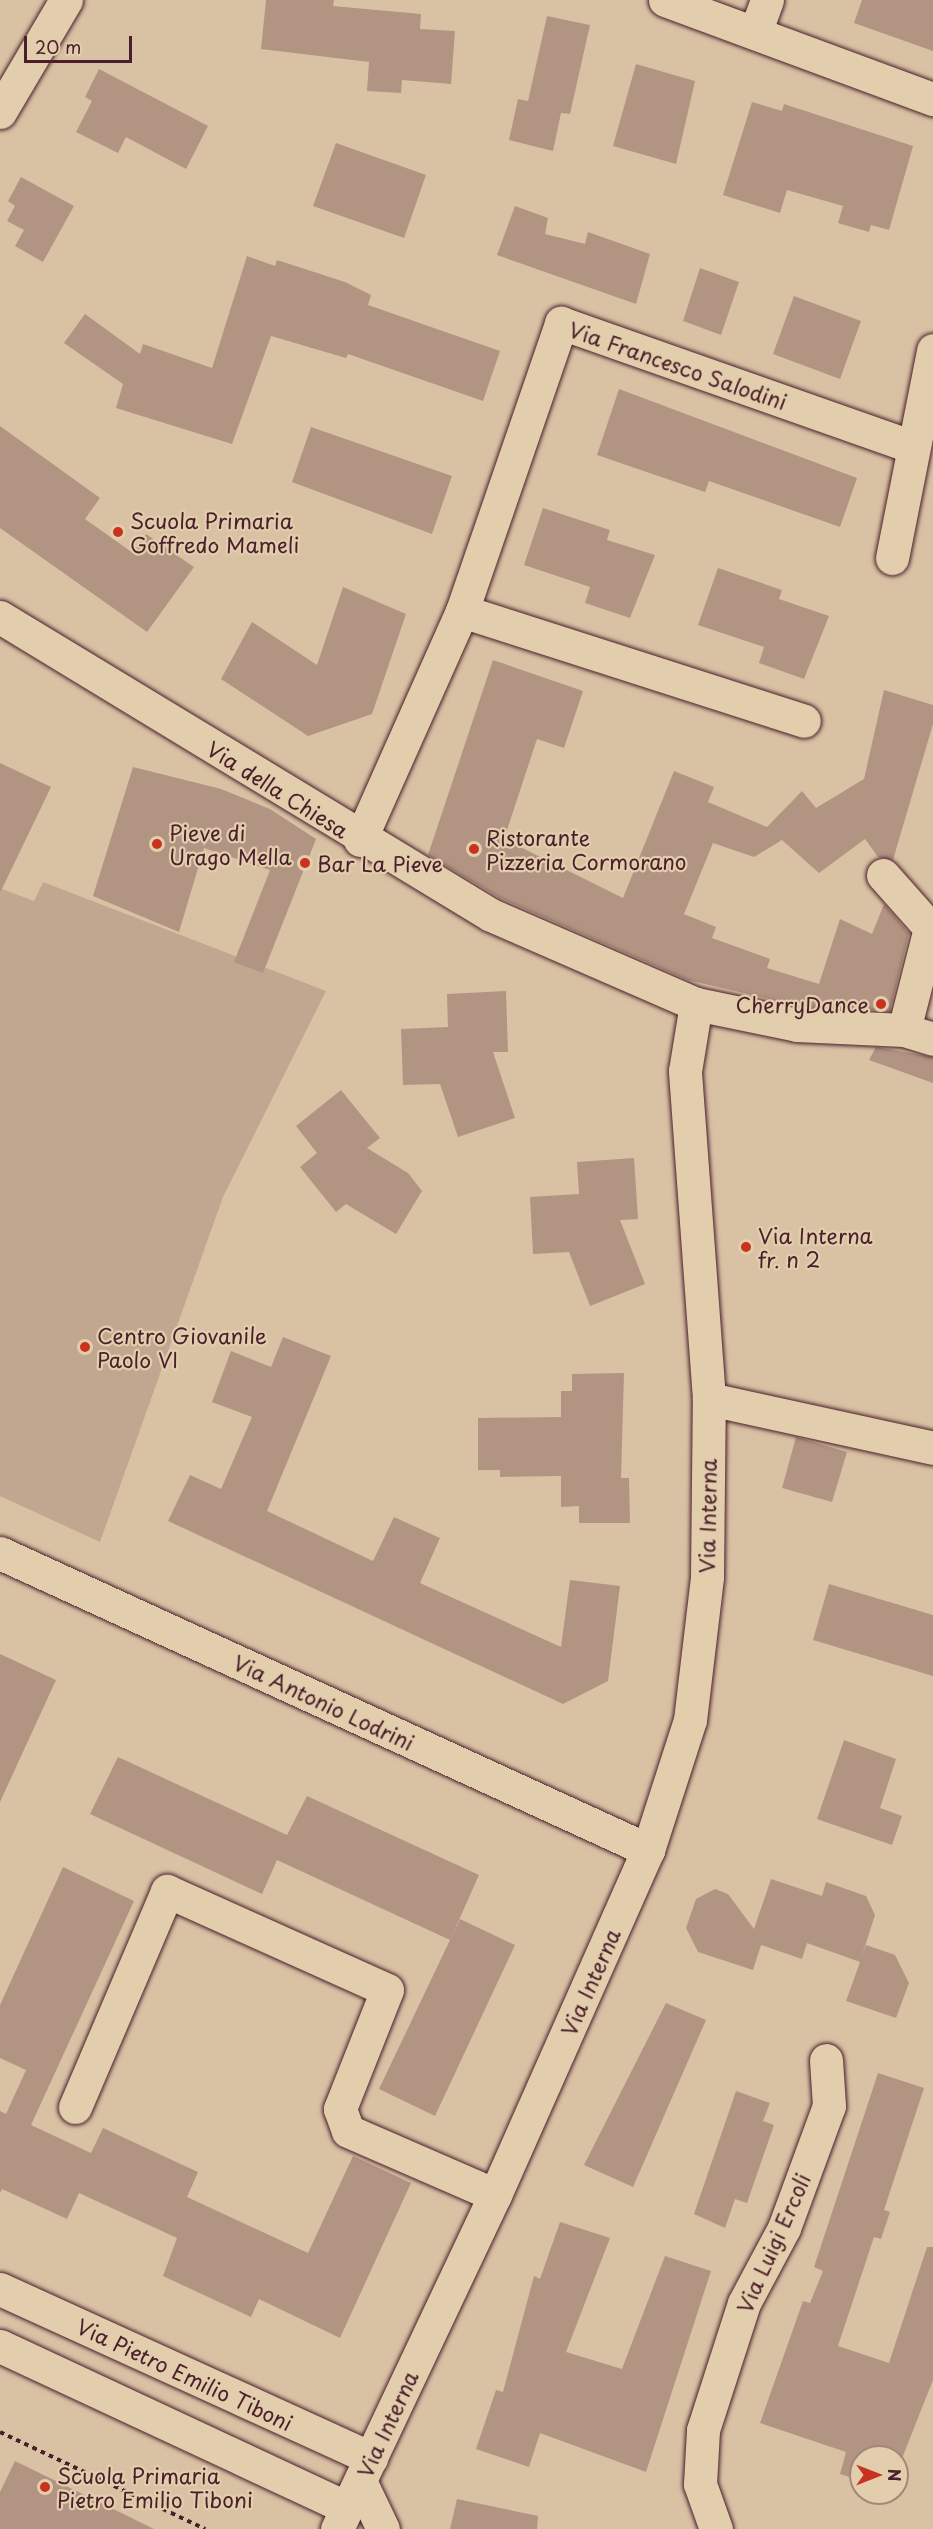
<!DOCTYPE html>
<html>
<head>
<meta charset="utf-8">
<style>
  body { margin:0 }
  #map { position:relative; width:933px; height:2529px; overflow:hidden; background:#d9c2a4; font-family:"Playpen Sans",sans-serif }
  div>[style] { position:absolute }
  .green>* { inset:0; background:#c1a790 }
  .building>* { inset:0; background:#b19482 }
  .path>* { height:4px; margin-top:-2px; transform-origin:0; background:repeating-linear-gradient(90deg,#4a1f2b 0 4.5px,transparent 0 9px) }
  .roads { filter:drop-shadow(0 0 2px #4a1f2b) drop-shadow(0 0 2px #4a1f2b) }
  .minor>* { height:33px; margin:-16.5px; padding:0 16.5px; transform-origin:16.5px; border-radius:16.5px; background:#e2cdac }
  .dots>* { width:16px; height:16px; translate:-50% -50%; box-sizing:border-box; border:3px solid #e2cdac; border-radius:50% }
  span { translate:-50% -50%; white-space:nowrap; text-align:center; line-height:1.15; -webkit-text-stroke:4.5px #e2cdac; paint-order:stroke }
  .street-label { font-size:21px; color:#4a1f2b }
  .poi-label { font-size:21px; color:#4a1f2b }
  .left { translate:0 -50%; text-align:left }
  .right { translate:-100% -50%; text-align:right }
  .north { position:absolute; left:849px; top:2445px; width:60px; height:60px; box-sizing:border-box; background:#e2cdac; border:2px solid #a58778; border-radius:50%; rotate:90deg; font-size:16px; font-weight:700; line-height:24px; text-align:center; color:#4a1f2b }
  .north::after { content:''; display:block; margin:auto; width:21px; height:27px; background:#c8321e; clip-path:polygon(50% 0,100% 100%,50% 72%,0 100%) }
  .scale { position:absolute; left:24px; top:36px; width:108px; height:27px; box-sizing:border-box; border:3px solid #4a1f2b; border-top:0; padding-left:8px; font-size:18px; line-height:21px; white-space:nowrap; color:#4a1f2b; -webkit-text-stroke:4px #e2cdac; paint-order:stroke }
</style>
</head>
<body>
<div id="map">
  <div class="green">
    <i style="clip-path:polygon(43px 882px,326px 991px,223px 1197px,100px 1542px,0 1496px,0 893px,2px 889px,34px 901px)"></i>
  </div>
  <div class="building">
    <i style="clip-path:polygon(266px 0,334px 0,333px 6px,421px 14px,420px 29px,455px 31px,451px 84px,402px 80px,401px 93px,367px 91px,369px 62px,261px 49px)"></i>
    <i style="clip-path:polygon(862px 0,933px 0,933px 51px,854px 23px)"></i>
    <i style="clip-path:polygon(547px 16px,590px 25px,570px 114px,561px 113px,553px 151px,509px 140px,518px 99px,528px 101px)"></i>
    <i style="clip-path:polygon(636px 64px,695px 81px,676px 164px,613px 146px)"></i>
    <i style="clip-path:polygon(99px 69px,208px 126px,186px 169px,126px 137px,118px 153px,76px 132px,92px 101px,85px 97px)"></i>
    <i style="clip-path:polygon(752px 102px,782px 111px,784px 104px,913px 146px,889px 230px,871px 225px,869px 232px,838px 223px,843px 206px,787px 190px,780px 213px,723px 195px)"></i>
    <i style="clip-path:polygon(336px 143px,426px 175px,404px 238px,313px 206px)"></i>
    <i style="clip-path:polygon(21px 177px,74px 206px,43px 262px,15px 246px,24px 230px,7px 221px,15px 206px,8px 201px)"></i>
    <i style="clip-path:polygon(515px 206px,548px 218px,545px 234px,585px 244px,588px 232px,650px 254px,636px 304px,497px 255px)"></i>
    <i style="clip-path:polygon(247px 256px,275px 266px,277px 260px,345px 282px,371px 295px,368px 305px,500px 351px,483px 401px,348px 354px,346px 358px,271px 336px,232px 444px,116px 408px,123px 384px,64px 343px,85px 314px,140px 354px,143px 344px,212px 368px)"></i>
    <i style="clip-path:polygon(700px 268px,739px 282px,721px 335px,683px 321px)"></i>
    <i style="clip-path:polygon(794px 296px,861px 321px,840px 379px,773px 354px)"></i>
    <i style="clip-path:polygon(619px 389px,857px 478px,840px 527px,709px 481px,705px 492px,597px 455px)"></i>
    <i style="clip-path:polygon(0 426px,100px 498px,85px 519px,133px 553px,146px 534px,194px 567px,147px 632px,0 528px)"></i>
    <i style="clip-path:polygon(311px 427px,452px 476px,432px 534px,292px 482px)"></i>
    <i style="clip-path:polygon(543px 508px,610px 530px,607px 540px,655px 555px,630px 618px,585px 603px,590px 587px,524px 565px)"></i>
    <i style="clip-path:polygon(718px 568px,782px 590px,779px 599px,829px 616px,804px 679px,759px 663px,764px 647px,698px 625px)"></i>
    <i style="clip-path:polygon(343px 587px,406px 614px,372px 714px,308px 736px,221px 679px,252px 622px,317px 665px)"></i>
    <i style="clip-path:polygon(493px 660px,583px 691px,564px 748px,537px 739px,504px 839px,623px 898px,674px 771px,714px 787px,708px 802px,767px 827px,802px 791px,816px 808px,864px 779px,884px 690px,933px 705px,933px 724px,893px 860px,878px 857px,865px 839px,819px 873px,782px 840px,754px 857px,713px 843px,684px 914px,716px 927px,712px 938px,770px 959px,767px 968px,819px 984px,840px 919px,872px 934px,884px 904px,909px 933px,890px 1011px,799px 1006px,688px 980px,500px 898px,428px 855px)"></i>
    <i style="clip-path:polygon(0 763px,51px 787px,0 893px)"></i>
    <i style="clip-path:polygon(133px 767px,221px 789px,270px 809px,316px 839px,263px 973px,234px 962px,270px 870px,204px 848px,179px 932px,93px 896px)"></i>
    <i style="clip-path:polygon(506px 991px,508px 1052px,493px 1052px,515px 1118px,458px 1137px,440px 1084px,403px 1085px,401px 1029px,448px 1027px,447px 994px)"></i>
    <i style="clip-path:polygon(876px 1047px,933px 1057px,933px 1083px,869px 1060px)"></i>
    <i style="clip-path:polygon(341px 1090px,380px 1138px,367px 1148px,408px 1173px,422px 1191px,396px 1234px,346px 1204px,336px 1212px,300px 1167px,317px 1153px,296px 1126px)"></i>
    <i style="clip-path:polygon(634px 1158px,638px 1219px,620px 1220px,645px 1284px,590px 1306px,569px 1252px,533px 1254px,530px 1197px,579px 1194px,577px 1162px)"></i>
    <i style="clip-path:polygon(283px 1337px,331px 1356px,267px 1511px,373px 1561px,394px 1517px,440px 1538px,420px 1583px,561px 1647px,570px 1580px,620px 1586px,608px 1681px,563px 1704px,168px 1521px,190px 1475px,221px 1489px,252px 1417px,212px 1402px,231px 1351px,271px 1367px)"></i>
    <i style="clip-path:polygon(624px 1373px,621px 1478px,629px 1478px,630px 1523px,579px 1523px,579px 1506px,561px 1507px,561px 1476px,500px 1477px,500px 1470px,478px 1470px,478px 1418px,561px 1417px,561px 1391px,572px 1391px,572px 1374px)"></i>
    <i style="clip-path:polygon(796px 1437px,847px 1452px,832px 1502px,782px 1488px)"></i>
    <i style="clip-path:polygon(829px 1584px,933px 1615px,933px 1676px,813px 1640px)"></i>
    <i style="clip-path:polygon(0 1654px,56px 1680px,0 1802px)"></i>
    <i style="clip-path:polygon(844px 1740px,896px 1759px,880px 1808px,902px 1816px,892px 1845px,817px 1819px)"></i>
    <i style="clip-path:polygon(118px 1757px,287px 1835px,307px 1796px,479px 1875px,450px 1940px,277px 1860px,262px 1894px,90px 1814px)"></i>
    <i style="clip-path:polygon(63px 1867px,134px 1901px,31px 2125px,91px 2153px,103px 2128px,198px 2172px,187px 2197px,308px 2253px,353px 2156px,411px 2183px,340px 2338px,259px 2299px,251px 2317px,163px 2276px,177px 2238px,79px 2193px,67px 2219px,2px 2189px,0 2193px,0 2111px,6px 2114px,26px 2070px,0 2058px,0 2005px)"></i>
    <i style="clip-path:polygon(771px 1879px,822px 1896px,826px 1882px,866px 1896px,875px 1915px,861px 1959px,866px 1945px,895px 1955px,909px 1983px,896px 2018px,846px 2001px,860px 1962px,807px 1943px,802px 1959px,761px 1945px,753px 1970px,698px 1952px,686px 1928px,696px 1899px,715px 1889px,728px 1894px,754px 1929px)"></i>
    <i style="clip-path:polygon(460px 1919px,515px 1945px,435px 2116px,379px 2089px)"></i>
    <i style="clip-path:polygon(666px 2003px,706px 2020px,633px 2187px,584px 2165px)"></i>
    <i style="clip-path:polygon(878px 2073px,924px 2088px,884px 2210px,890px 2212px,881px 2239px,874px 2237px,838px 2346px,889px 2363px,927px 2247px,933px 2247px,933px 2380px,897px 2471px,897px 2457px,861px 2457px,861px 2481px,840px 2474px,846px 2452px,760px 2423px,803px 2301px,810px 2303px,823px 2271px,814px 2267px)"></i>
    <i style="clip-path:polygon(736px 2091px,770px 2103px,763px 2121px,774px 2125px,747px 2203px,735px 2199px,725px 2228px,694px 2214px)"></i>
    <i style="clip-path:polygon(560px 2222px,610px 2238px,566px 2352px,622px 2369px,665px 2256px,711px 2271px,646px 2472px,540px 2433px,529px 2467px,476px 2449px,496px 2390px,503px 2392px,534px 2276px,540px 2279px)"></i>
    <i style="clip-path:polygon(15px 2461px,154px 2529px,0 2529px,0 2492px)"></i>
    <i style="clip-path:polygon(457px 2499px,538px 2516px,537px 2529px,450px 2529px)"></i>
  </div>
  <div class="path">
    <i style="left:0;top:2432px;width:227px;rotate:25.3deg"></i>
  </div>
  <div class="roads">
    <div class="minor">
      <i style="left:665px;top:0;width:286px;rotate:20.3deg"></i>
      <i style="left:755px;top:33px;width:35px;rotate:-70deg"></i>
      <i style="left:0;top:112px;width:130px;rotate:-59.5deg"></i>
      <i style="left:892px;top:558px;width:212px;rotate:-78.8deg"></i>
      <i style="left:462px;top:611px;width:359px;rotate:17.8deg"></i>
      <i style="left:0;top:617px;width:574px;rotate:31.25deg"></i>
      <i style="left:491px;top:915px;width:223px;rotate:23.5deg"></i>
      <i style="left:696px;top:1004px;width:103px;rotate:11.7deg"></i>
      <i style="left:797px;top:1025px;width:107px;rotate:2.7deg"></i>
      <i style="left:904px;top:1030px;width:30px;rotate:17deg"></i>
      <i style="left:360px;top:840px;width:251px;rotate:-66deg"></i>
      <i style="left:462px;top:611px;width:305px;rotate:-71deg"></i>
      <i style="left:561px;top:323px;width:371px;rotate:19.4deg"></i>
      <i style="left:883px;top:875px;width:71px;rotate:48.4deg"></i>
      <i style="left:930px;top:928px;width:105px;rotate:104.3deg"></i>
      <i style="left:709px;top:1399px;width:229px;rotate:12.3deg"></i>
      <i style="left:0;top:1553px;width:713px;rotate:24.62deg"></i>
      <i style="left:75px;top:2107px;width:235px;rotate:-66.9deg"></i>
      <i style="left:167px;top:1891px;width:241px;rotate:24.2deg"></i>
      <i style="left:387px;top:1990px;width:128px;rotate:111.6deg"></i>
      <i style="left:340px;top:2109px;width:23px;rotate:70deg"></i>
      <i style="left:348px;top:2131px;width:160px;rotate:23.5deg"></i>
      <i style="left:0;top:2289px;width:408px;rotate:24.5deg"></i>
      <i style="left:0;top:2346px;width:383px;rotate:25deg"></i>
      <i style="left:360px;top:2481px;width:53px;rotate:64.4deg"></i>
      <i style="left:337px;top:2529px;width:369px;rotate:-64.7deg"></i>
      <i style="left:495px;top:2195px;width:377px;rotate:-66.1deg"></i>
      <i style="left:648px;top:1850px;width:137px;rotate:-72.1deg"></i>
      <i style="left:690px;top:1720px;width:144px;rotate:-83.2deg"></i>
      <i style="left:707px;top:1577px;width:178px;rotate:-89.4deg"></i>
      <i style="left:709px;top:1399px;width:329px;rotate:-94.2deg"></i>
      <i style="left:685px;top:1071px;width:68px;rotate:-80.7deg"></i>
      <i style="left:716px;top:2529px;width:48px;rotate:-109.6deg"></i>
      <i style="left:700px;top:2484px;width:54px;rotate:-86.8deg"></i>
      <i style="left:703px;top:2430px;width:133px;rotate:-72.1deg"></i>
      <i style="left:744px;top:2303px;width:85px;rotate:-61.9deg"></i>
      <i style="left:784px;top:2228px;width:130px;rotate:-69.8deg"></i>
      <i style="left:829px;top:2106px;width:46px;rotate:-93.7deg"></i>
    </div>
  </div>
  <div class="dots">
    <i style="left:118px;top:532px;background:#c8321e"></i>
    <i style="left:157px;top:844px;background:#c8321e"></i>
    <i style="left:474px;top:849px;background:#c8321e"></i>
    <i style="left:305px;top:863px;background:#c8321e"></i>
    <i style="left:881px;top:1004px;background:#c8321e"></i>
    <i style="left:746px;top:1247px;background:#c8321e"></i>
    <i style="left:85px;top:1347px;background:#c8321e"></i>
    <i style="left:45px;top:2487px;background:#c8321e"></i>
  </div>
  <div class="street-label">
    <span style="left:678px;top:365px;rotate:19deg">Via Francesco Salodini</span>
    <span style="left:278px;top:789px;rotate:32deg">Via della Chiesa</span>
    <span style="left:707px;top:1516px;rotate:-89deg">Via Interna</span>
    <span style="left:324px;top:1702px;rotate:25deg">Via Antonio Lodrini</span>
    <span style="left:590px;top:1982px;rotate:-66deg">Via Interna</span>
    <span style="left:773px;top:2243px;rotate:-66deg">Via Luigi Ercoli</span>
    <span style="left:185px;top:2374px;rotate:25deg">Via Pietro Emilio Tiboni</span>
    <span style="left:387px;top:2424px;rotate:-65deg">Via Interna</span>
  </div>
  <div class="poi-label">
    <span class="left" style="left:130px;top:532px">Scuola Primaria<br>Goffredo Mameli</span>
    <span class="left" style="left:169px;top:844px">Pieve di<br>Urago Mella</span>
    <span class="left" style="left:486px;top:849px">Ristorante<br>Pizzeria Cormorano</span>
    <span class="left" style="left:317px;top:863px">Bar La Pieve</span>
    <span class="right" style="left:869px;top:1004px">CherryDance</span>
    <span class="left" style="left:758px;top:1247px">Via Interna<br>fr. n 2</span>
    <span class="left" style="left:97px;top:1347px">Centro Giovanile<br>Paolo VI</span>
    <span class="left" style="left:57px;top:2487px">Scuola Primaria<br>Pietro Emilio Tiboni</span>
  </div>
  <div class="north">N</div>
  <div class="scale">20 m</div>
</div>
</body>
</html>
